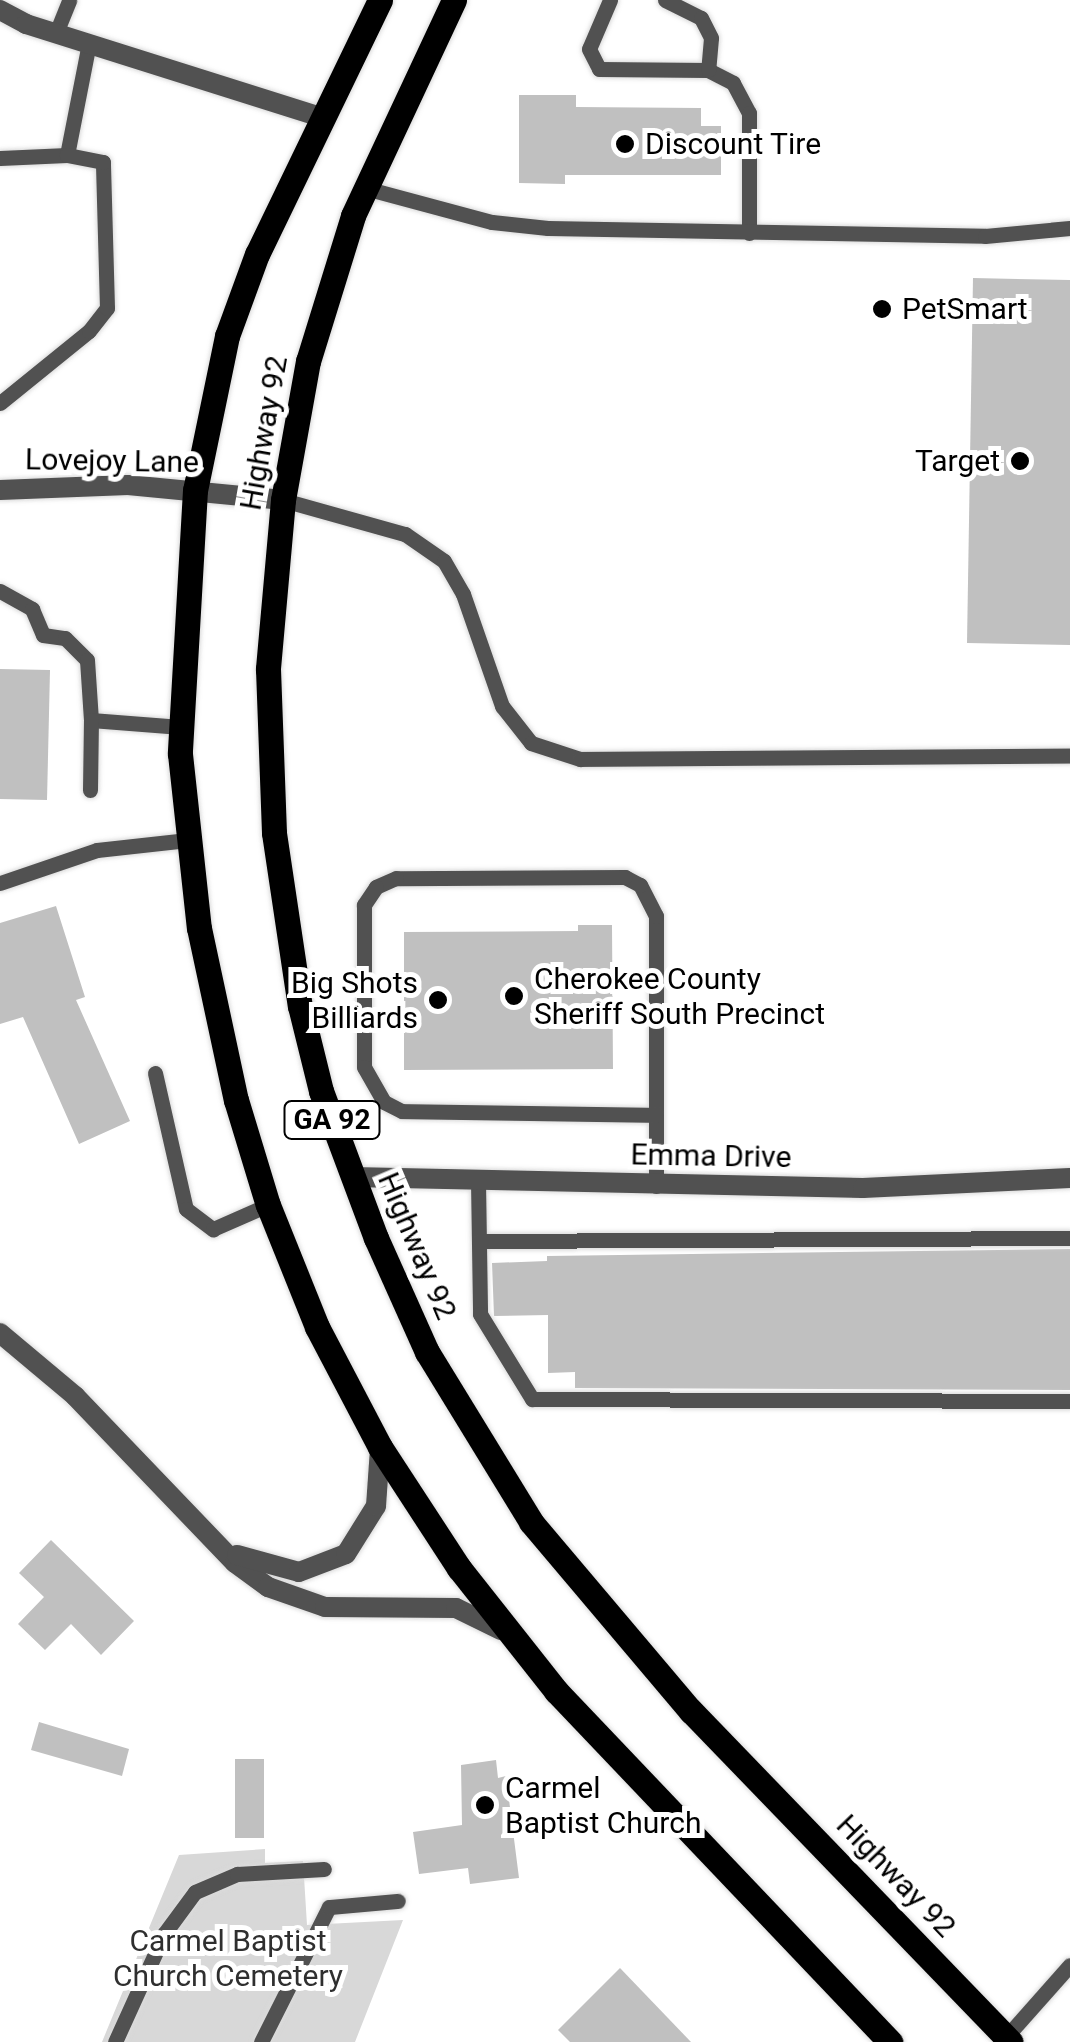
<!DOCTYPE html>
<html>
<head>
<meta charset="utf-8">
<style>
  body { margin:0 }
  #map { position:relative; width:1070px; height:2042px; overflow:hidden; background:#fff; font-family:Roboto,sans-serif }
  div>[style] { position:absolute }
  .green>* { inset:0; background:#d8d8d8 }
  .building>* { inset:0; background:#c0c0c0 }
  .roads { filter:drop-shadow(0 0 2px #dbdbdb) drop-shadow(0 0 2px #dbdbdb) }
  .lane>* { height:15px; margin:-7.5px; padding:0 7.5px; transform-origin:7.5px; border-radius:7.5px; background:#515151 }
  .street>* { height:20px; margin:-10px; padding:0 10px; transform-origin:10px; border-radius:10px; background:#515151 }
  .primary>* { height:25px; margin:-12.5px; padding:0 12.5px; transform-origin:12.5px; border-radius:12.5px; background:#000 }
  .dots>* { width:28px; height:28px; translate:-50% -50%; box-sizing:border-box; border:5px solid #fff; border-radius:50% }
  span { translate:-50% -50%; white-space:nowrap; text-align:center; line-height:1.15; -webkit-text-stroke:10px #fff; paint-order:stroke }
  .shield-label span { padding:2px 8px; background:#fff; border:2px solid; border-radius:8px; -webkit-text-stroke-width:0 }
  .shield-label { font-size:28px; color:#000; font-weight:700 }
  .poi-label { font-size:30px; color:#000 }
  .left { translate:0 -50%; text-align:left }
  .right { translate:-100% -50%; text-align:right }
  .street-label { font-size:30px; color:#000 }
  .park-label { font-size:30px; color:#2f2f2f }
</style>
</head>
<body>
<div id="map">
  <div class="green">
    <i style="clip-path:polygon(265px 1849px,265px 1863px,303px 1861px,307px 1925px,403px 1920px,355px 2042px,102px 2042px,179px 1855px)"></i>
  </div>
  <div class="building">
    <i style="clip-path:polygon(519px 95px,576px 95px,576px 107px,701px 108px,701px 126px,721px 126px,721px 175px,565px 175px,565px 184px,519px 183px)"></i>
    <i style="clip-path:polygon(973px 278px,1070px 280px,1070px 645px,967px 643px)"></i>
    <i style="clip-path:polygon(0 669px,50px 670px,47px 800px,0 799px)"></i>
    <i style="clip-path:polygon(56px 906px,85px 997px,76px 1000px,130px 1121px,79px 1144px,23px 1017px,0 1024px,0 923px)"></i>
    <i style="clip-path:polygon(578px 925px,612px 925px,613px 1069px,404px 1070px,404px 932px,578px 931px)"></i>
    <i style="clip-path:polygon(1070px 1249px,1070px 1390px,575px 1388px,575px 1372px,548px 1373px,548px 1315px,494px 1316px,492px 1263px,547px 1261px,547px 1256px)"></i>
    <i style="clip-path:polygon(51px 1540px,134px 1621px,101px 1655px,71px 1624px,45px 1650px,18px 1624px,44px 1597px,19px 1573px)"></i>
    <i style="clip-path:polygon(39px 1722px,129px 1749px,122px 1776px,31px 1750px)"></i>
    <i style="clip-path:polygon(235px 1759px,264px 1759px,264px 1838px,235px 1838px)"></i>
    <i style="clip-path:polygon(496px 1760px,498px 1778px,506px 1776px,519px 1878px,470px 1884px,468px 1868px,419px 1874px,413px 1832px,462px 1825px,461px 1765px)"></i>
    <i style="clip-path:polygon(620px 1968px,691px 2042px,570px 2042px,558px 2030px)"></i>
  </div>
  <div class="roads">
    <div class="lane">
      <i style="left:610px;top:0;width:53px;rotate:113.2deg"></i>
      <i style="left:589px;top:49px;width:22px;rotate:63deg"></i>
      <i style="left:599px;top:69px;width:109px;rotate:0.5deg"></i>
      <i style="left:708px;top:70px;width:28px;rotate:27deg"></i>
      <i style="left:733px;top:83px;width:34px;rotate:62deg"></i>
      <i style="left:749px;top:113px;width:120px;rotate:90deg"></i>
      <i style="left:665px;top:0;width:40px;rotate:26.6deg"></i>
      <i style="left:701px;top:18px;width:22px;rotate:63deg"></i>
      <i style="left:711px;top:38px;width:32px;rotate:95deg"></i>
      <i style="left:56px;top:33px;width:35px;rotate:-68deg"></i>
      <i style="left:0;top:158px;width:67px;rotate:-2.6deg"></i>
      <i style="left:67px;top:155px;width:114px;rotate:-78.9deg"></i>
      <i style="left:365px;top:188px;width:131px;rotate:15deg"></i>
      <i style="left:492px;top:222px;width:56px;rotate:6.1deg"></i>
      <i style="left:548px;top:228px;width:437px;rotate:1deg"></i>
      <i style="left:985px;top:236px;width:85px;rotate:-5.4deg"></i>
      <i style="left:0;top:403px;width:114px;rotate:-39deg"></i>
      <i style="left:89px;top:331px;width:29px;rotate:-52deg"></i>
      <i style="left:107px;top:308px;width:146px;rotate:-91.6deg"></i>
      <i style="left:103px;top:162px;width:37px;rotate:-169deg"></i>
      <i style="left:283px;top:500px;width:127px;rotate:15.6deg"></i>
      <i style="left:405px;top:534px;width:47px;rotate:34.7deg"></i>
      <i style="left:444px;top:561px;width:38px;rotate:60deg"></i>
      <i style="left:463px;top:594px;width:119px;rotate:70.8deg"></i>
      <i style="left:502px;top:706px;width:47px;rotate:51.9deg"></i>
      <i style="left:531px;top:743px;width:52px;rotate:18.1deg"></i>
      <i style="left:580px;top:759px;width:490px;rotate:-0.4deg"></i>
      <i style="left:0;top:591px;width:37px;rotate:29deg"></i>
      <i style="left:32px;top:609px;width:28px;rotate:67deg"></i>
      <i style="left:43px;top:635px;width:22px;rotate:8deg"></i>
      <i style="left:65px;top:638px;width:31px;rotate:45deg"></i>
      <i style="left:87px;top:660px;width:60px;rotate:86.2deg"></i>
      <i style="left:91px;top:720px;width:90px;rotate:4.4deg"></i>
      <i style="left:90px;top:790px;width:70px;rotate:-89.2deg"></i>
      <i style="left:0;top:883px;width:102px;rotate:-18.8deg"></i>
      <i style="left:97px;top:850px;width:91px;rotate:-6.3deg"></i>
      <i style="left:155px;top:1073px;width:139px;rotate:77.2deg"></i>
      <i style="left:186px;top:1209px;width:34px;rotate:37deg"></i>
      <i style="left:213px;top:1229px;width:60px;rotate:-23.6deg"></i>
      <i style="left:478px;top:1181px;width:133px;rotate:89.1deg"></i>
      <i style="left:480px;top:1314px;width:100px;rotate:58.5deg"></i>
      <i style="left:532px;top:1399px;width:538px;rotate:0.21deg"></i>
      <i style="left:656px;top:1186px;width:270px;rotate:-90deg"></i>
      <i style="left:656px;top:916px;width:35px;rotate:-117deg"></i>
      <i style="left:640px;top:885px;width:17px;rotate:-152deg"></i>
      <i style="left:625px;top:877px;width:229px;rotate:179.7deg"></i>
      <i style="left:396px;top:878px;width:22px;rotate:156deg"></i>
      <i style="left:376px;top:887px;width:22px;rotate:124deg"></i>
      <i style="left:364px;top:905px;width:162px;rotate:90deg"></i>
      <i style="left:364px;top:1067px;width:40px;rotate:60.3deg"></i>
      <i style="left:384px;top:1102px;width:20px;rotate:27deg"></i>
      <i style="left:402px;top:1111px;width:254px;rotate:0.9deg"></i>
      <i style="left:479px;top:1241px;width:591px;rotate:-0.29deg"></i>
      <i style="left:1006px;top:2037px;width:96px;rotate:-48.4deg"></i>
      <i style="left:115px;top:2042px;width:119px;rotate:-65.6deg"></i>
      <i style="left:164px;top:1934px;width:52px;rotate:-53.6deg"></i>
      <i style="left:195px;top:1892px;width:46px;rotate:-23.2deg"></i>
      <i style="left:237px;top:1874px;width:87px;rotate:-3.3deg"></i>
      <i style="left:261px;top:2042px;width:151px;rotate:-63.3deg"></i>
      <i style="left:329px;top:1907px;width:69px;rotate:-5deg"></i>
    </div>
    <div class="street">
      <i style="left:0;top:10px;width:30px;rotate:28deg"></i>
      <i style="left:26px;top:24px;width:309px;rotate:17.5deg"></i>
      <i style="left:0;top:490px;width:128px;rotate:-2.2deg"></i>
      <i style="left:128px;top:485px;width:156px;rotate:5.5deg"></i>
      <i style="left:352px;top:1177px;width:511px;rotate:1.23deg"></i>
      <i style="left:863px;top:1188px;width:207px;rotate:-2.8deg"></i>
      <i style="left:0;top:1333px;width:98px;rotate:40deg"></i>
      <i style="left:75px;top:1396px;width:231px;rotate:46.2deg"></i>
      <i style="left:235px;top:1563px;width:41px;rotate:36deg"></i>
      <i style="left:268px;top:1587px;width:60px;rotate:19.3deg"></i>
      <i style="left:325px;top:1607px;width:131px;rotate:0.4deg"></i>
      <i style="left:456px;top:1608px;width:50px;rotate:26.1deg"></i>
      <i style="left:237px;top:1555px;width:64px;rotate:15.3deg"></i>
      <i style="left:299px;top:1572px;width:50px;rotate:-21deg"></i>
      <i style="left:346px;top:1554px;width:57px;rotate:-58deg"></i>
      <i style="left:376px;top:1506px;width:57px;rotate:-86deg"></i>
    </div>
    <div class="primary">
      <i style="left:380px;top:0;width:282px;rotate:115.8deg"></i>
      <i style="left:257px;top:254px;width:87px;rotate:110.1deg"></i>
      <i style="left:227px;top:336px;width:157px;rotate:101.7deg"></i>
      <i style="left:195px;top:490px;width:264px;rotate:93.3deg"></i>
      <i style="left:180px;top:754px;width:175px;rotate:83.8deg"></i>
      <i style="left:199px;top:928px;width:176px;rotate:77.9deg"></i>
      <i style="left:236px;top:1100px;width:110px;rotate:73.1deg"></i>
      <i style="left:268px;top:1205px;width:131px;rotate:68.1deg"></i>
      <i style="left:317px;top:1327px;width:136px;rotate:62.3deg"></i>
      <i style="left:380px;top:1447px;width:145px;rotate:56.9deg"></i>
      <i style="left:459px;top:1568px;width:157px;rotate:51.7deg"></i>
      <i style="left:556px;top:1691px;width:485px;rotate:46.4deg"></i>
      <i style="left:454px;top:0;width:238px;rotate:115.1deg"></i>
      <i style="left:353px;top:216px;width:152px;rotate:107.2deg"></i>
      <i style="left:308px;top:361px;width:141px;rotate:100.2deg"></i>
      <i style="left:283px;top:500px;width:170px;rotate:95.1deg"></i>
      <i style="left:268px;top:669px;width:164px;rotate:87.9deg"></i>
      <i style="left:274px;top:833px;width:175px;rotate:81.5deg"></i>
      <i style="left:300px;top:1006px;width:88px;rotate:76.1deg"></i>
      <i style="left:321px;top:1091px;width:157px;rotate:69.5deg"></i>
      <i style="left:376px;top:1238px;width:125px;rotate:65.9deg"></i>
      <i style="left:427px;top:1352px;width:199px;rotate:58.5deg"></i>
      <i style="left:531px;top:1522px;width:248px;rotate:49.8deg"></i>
      <i style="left:691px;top:1711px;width:460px;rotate:46deg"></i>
    </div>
  </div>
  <div class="dots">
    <i style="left:625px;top:144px;background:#000"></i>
    <i style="left:882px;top:309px;background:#000"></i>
    <i style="left:1020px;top:461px;background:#000"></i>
    <i style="left:514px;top:996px;background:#000"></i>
    <i style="left:438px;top:1000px;background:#000"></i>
    <i style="left:485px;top:1805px;background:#000"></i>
  </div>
  <div class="shield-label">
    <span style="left:332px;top:1120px">GA 92</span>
  </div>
  <div class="poi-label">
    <span class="left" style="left:645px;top:144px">Discount Tire</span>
    <span class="left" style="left:902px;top:309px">PetSmart</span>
    <span class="right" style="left:1000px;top:461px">Target</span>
    <span class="left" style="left:534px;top:996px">Cherokee County<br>Sheriff South Precinct</span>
    <span class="right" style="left:418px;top:1000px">Big Shots<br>Billiards</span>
    <span class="left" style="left:505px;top:1805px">Carmel<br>Baptist Church</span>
  </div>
  <div class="street-label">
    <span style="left:264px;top:433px;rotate:-80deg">Highway 92</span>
    <span style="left:112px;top:461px;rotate:1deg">Lovejoy Lane</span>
    <span style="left:711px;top:1156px;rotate:1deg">Emma Drive</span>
    <span style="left:417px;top:1246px;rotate:67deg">Highway 92</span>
    <span style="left:896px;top:1876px;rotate:46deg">Highway 92</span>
  </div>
  <div class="park-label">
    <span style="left:228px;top:1958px">Carmel Baptist<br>Church Cemetery</span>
  </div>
</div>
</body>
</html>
